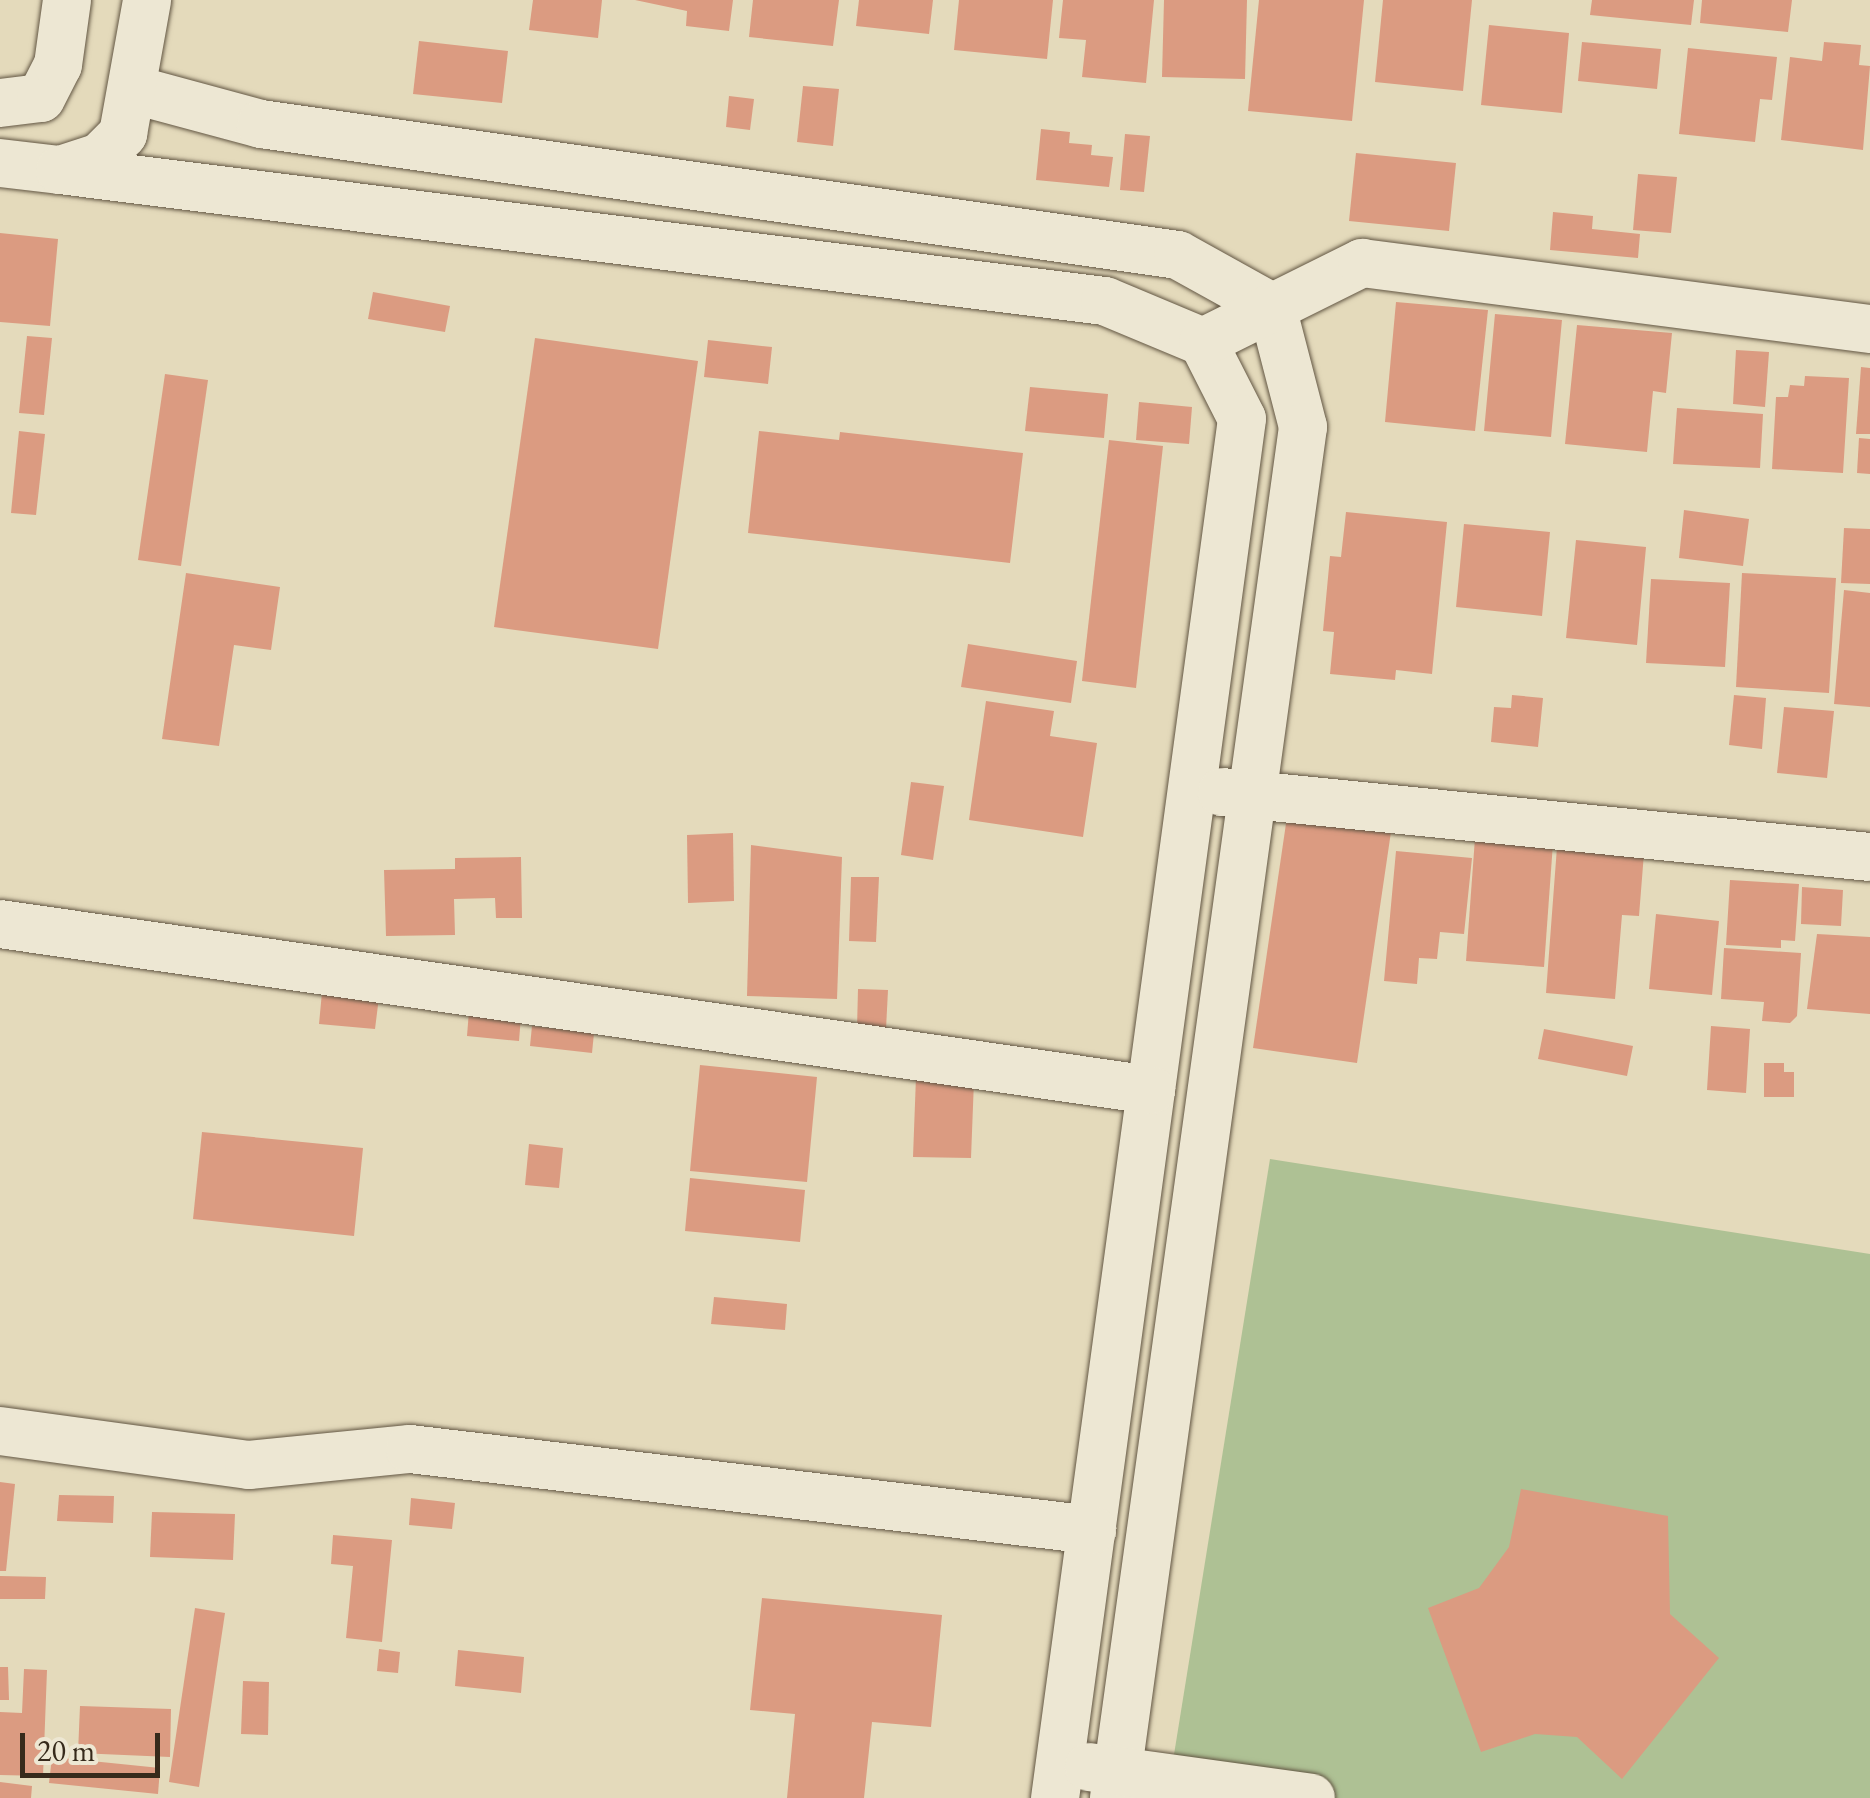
<!DOCTYPE html>
<html>
<head>
<meta charset="utf-8">
<style>
  body { margin:0 }
  #map { position:relative; width:1870px; height:1798px; overflow:hidden; background:#e4dabb; font-family:"EB Garamond",serif }
  div>[style] { position:absolute }
  .green>* { inset:0; background:#aec194 }
  .building>* { inset:0; background:#db9b81 }
  .roads { filter:drop-shadow(0 0 2px #625643) drop-shadow(0 0 2px #625643) }
  .minor>* { height:48px; margin:-24px; padding:0 24px; transform-origin:24px; border-radius:24px; background:#ede7d3 }
  span { translate:-50% -50%; white-space:nowrap; text-align:center; line-height:1.15; -webkit-text-stroke:8px #ede7d3; paint-order:stroke }
  .scale { position:absolute; left:20px; top:1733px; width:140px; height:45px; box-sizing:border-box; border:5px solid #362a1b; border-top:0; padding-left:12px; font-size:30px; line-height:35px; white-space:nowrap; color:#362a1b; -webkit-text-stroke:8px #ede7d3; paint-order:stroke }
</style>
</head>
<body>
<div id="map">
  <div class="green">
    <i style="clip-path:polygon(1270px 1159px,1870px 1254px,1870px 1798px,1167px 1798px)"></i>
  </div>
  <div class="building">
    <i style="clip-path:polygon(533px 0,602px 0,598px 38px,529px 30px)"></i>
    <i style="clip-path:polygon(635px 0,733px 0,729px 31px,686px 26px,687px 11px)"></i>
    <i style="clip-path:polygon(753px 0,839px 0,833px 46px,749px 37px)"></i>
    <i style="clip-path:polygon(859px 0,933px 0,929px 34px,856px 26px)"></i>
    <i style="clip-path:polygon(959px 0,1053px 0,1047px 59px,954px 50px)"></i>
    <i style="clip-path:polygon(1063px 0,1154px 0,1146px 83px,1082px 77px,1086px 40px,1059px 38px)"></i>
    <i style="clip-path:polygon(1164px 0,1247px 0,1245px 79px,1162px 77px)"></i>
    <i style="clip-path:polygon(1259px 0,1364px 0,1352px 121px,1248px 111px)"></i>
    <i style="clip-path:polygon(1383px 0,1472px 0,1463px 91px,1375px 82px)"></i>
    <i style="clip-path:polygon(1592px 0,1694px 0,1691px 25px,1590px 15px)"></i>
    <i style="clip-path:polygon(1702px 0,1792px 0,1788px 32px,1700px 23px)"></i>
    <i style="clip-path:polygon(1489px 25px,1569px 33px,1562px 113px,1481px 105px)"></i>
    <i style="clip-path:polygon(419px 41px,508px 51px,502px 103px,413px 94px)"></i>
    <i style="clip-path:polygon(1582px 42px,1661px 49px,1657px 89px,1578px 81px)"></i>
    <i style="clip-path:polygon(1824px 42px,1861px 45px,1859px 65px,1870px 66px,1863px 150px,1781px 140px,1790px 57px,1822px 61px)"></i>
    <i style="clip-path:polygon(1688px 48px,1777px 57px,1772px 100px,1760px 99px,1755px 142px,1679px 134px)"></i>
    <i style="clip-path:polygon(803px 86px,839px 89px,833px 146px,797px 142px)"></i>
    <i style="clip-path:polygon(729px 96px,754px 99px,750px 130px,726px 127px)"></i>
    <i style="clip-path:polygon(1041px 129px,1070px 132px,1069px 143px,1092px 145px,1091px 155px,1113px 157px,1109px 187px,1036px 180px)"></i>
    <i style="clip-path:polygon(1125px 134px,1150px 136px,1144px 192px,1120px 190px)"></i>
    <i style="clip-path:polygon(1356px 153px,1456px 163px,1449px 231px,1349px 221px)"></i>
    <i style="clip-path:polygon(1638px 174px,1677px 177px,1671px 233px,1633px 230px)"></i>
    <i style="clip-path:polygon(1553px 212px,1593px 216px,1592px 229px,1640px 234px,1638px 258px,1550px 250px)"></i>
    <i style="clip-path:polygon(0 233px,58px 239px,50px 326px,0 322px)"></i>
    <i style="clip-path:polygon(373px 292px,450px 306px,445px 332px,368px 319px)"></i>
    <i style="clip-path:polygon(1396px 302px,1488px 310px,1475px 431px,1385px 422px)"></i>
    <i style="clip-path:polygon(1495px 314px,1562px 320px,1551px 437px,1484px 431px)"></i>
    <i style="clip-path:polygon(1577px 325px,1672px 333px,1666px 393px,1653px 391px,1647px 452px,1565px 444px)"></i>
    <i style="clip-path:polygon(27px 336px,52px 338px,44px 415px,19px 413px)"></i>
    <i style="clip-path:polygon(535px 338px,698px 361px,658px 649px,494px 627px)"></i>
    <i style="clip-path:polygon(708px 340px,772px 347px,768px 384px,704px 377px)"></i>
    <i style="clip-path:polygon(1736px 350px,1769px 352px,1765px 407px,1733px 404px)"></i>
    <i style="clip-path:polygon(1861px 367px,1870px 368px,1870px 434px,1856px 434px)"></i>
    <i style="clip-path:polygon(165px 374px,208px 380px,181px 566px,138px 560px)"></i>
    <i style="clip-path:polygon(1805px 376px,1849px 378px,1843px 473px,1772px 469px,1776px 397px,1788px 397px,1790px 385px,1804px 386px)"></i>
    <i style="clip-path:polygon(1030px 387px,1108px 394px,1104px 438px,1025px 431px)"></i>
    <i style="clip-path:polygon(1139px 402px,1192px 407px,1189px 444px,1136px 440px)"></i>
    <i style="clip-path:polygon(1677px 408px,1763px 414px,1760px 468px,1673px 464px)"></i>
    <i style="clip-path:polygon(19px 431px,45px 434px,36px 515px,11px 513px)"></i>
    <i style="clip-path:polygon(759px 431px,839px 440px,840px 432px,1023px 453px,1010px 563px,748px 533px)"></i>
    <i style="clip-path:polygon(1859px 438px,1870px 439px,1870px 474px,1857px 473px)"></i>
    <i style="clip-path:polygon(1109px 440px,1163px 446px,1136px 688px,1082px 681px)"></i>
    <i style="clip-path:polygon(1684px 510px,1749px 519px,1743px 566px,1679px 558px)"></i>
    <i style="clip-path:polygon(1346px 512px,1447px 522px,1432px 674px,1396px 670px,1395px 680px,1330px 674px,1334px 632px,1323px 631px,1330px 556px,1341px 557px)"></i>
    <i style="clip-path:polygon(1464px 524px,1550px 532px,1542px 616px,1456px 607px)"></i>
    <i style="clip-path:polygon(1844px 528px,1870px 529px,1870px 584px,1841px 583px)"></i>
    <i style="clip-path:polygon(1576px 540px,1646px 547px,1637px 645px,1566px 638px)"></i>
    <i style="clip-path:polygon(186px 573px,280px 587px,271px 650px,234px 645px,219px 746px,162px 739px)"></i>
    <i style="clip-path:polygon(1742px 573px,1836px 578px,1829px 693px,1736px 687px)"></i>
    <i style="clip-path:polygon(1651px 579px,1730px 583px,1725px 667px,1646px 663px)"></i>
    <i style="clip-path:polygon(1844px 590px,1870px 593px,1870px 707px,1834px 704px)"></i>
    <i style="clip-path:polygon(968px 644px,1077px 661px,1071px 703px,961px 687px)"></i>
    <i style="clip-path:polygon(1512px 695px,1543px 698px,1538px 747px,1491px 742px,1494px 707px,1511px 708px)"></i>
    <i style="clip-path:polygon(1734px 695px,1766px 698px,1762px 749px,1729px 745px)"></i>
    <i style="clip-path:polygon(986px 701px,1054px 711px,1050px 736px,1097px 743px,1083px 837px,969px 820px)"></i>
    <i style="clip-path:polygon(1784px 707px,1834px 711px,1827px 778px,1777px 773px)"></i>
    <i style="clip-path:polygon(911px 782px,944px 786px,933px 860px,901px 855px)"></i>
    <i style="clip-path:polygon(1288px 810px,1392px 825px,1357px 1063px,1253px 1048px)"></i>
    <i style="clip-path:polygon(733px 833px,734px 901px,688px 903px,687px 835px)"></i>
    <i style="clip-path:polygon(1475px 838px,1553px 843px,1544px 967px,1466px 961px)"></i>
    <i style="clip-path:polygon(751px 845px,842px 857px,837px 999px,747px 996px)"></i>
    <i style="clip-path:polygon(1557px 847px,1644px 853px,1639px 916px,1622px 915px,1615px 999px,1546px 993px)"></i>
    <i style="clip-path:polygon(1396px 851px,1472px 858px,1464px 934px,1440px 932px,1437px 959px,1419px 958px,1417px 984px,1384px 981px)"></i>
    <i style="clip-path:polygon(521px 857px,522px 918px,496px 918px,495px 898px,454px 899px,455px 935px,386px 936px,384px 870px,455px 869px,455px 858px)"></i>
    <i style="clip-path:polygon(851px 877px,879px 877px,876px 942px,849px 941px)"></i>
    <i style="clip-path:polygon(1730px 880px,1799px 884px,1795px 941px,1781px 940px,1781px 948px,1726px 945px)"></i>
    <i style="clip-path:polygon(1802px 887px,1843px 890px,1841px 926px,1801px 924px)"></i>
    <i style="clip-path:polygon(1656px 914px,1719px 921px,1712px 995px,1649px 989px)"></i>
    <i style="clip-path:polygon(1817px 934px,1870px 937px,1870px 1014px,1807px 1009px)"></i>
    <i style="clip-path:polygon(1724px 948px,1801px 953px,1797px 1016px,1790px 1023px,1762px 1021px,1764px 1002px,1721px 999px)"></i>
    <i style="clip-path:polygon(858px 989px,888px 990px,886px 1029px,857px 1029px)"></i>
    <i style="clip-path:polygon(322px 992px,379px 997px,375px 1029px,319px 1024px)"></i>
    <i style="clip-path:polygon(469px 1011px,521px 1016px,519px 1041px,467px 1036px)"></i>
    <i style="clip-path:polygon(532px 1026px,594px 1033px,592px 1053px,530px 1046px)"></i>
    <i style="clip-path:polygon(1711px 1026px,1750px 1029px,1746px 1093px,1707px 1090px)"></i>
    <i style="clip-path:polygon(1544px 1029px,1633px 1046px,1627px 1076px,1538px 1059px)"></i>
    <i style="clip-path:polygon(1764px 1063px,1784px 1063px,1784px 1072px,1794px 1072px,1794px 1097px,1764px 1097px)"></i>
    <i style="clip-path:polygon(700px 1065px,817px 1077px,807px 1182px,690px 1171px)"></i>
    <i style="clip-path:polygon(916px 1077px,974px 1080px,971px 1158px,913px 1157px)"></i>
    <i style="clip-path:polygon(202px 1132px,363px 1148px,354px 1236px,193px 1219px)"></i>
    <i style="clip-path:polygon(529px 1144px,563px 1148px,559px 1188px,525px 1185px)"></i>
    <i style="clip-path:polygon(690px 1178px,805px 1190px,800px 1242px,685px 1231px)"></i>
    <i style="clip-path:polygon(714px 1297px,787px 1304px,785px 1330px,711px 1324px)"></i>
    <i style="clip-path:polygon(0 1482px,15px 1484px,6px 1571px,0 1571px)"></i>
    <i style="clip-path:polygon(1521px 1489px,1668px 1516px,1670px 1614px,1719px 1658px,1622px 1779px,1577px 1737px,1535px 1734px,1481px 1752px,1428px 1608px,1479px 1588px,1509px 1547px)"></i>
    <i style="clip-path:polygon(59px 1495px,114px 1496px,113px 1523px,57px 1521px)"></i>
    <i style="clip-path:polygon(411px 1498px,455px 1503px,452px 1529px,409px 1525px)"></i>
    <i style="clip-path:polygon(152px 1512px,235px 1514px,233px 1560px,150px 1557px)"></i>
    <i style="clip-path:polygon(333px 1535px,392px 1540px,382px 1642px,346px 1638px,353px 1566px,331px 1564px)"></i>
    <i style="clip-path:polygon(0 1576px,46px 1577px,45px 1599px,0 1599px)"></i>
    <i style="clip-path:polygon(762px 1598px,942px 1615px,931px 1727px,872px 1722px,864px 1798px,787px 1798px,795px 1714px,750px 1710px)"></i>
    <i style="clip-path:polygon(195px 1608px,225px 1613px,199px 1787px,169px 1782px)"></i>
    <i style="clip-path:polygon(379px 1649px,400px 1652px,398px 1673px,377px 1671px)"></i>
    <i style="clip-path:polygon(458px 1650px,524px 1657px,521px 1693px,455px 1686px)"></i>
    <i style="clip-path:polygon(0 1667px,8px 1667px,9px 1700px,0 1700px)"></i>
    <i style="clip-path:polygon(24px 1669px,47px 1670px,43px 1776px,0 1775px,0 1712px,22px 1713px)"></i>
    <i style="clip-path:polygon(243px 1681px,269px 1682px,268px 1735px,241px 1734px)"></i>
    <i style="clip-path:polygon(80px 1706px,171px 1709px,170px 1757px,78px 1753px)"></i>
    <i style="clip-path:polygon(52px 1757px,160px 1768px,158px 1794px,49px 1783px)"></i>
    <i style="clip-path:polygon(0 1782px,32px 1786px,31px 1798px,0 1798px)"></i>
  </div>
  <div class="roads">
    <div class="minor">
      <i style="left:135px;top:90px;width:131px;rotate:15.1deg"></i>
      <i style="left:261px;top:124px;width:926px;rotate:8.13deg"></i>
      <i style="left:1178px;top:255px;width:107px;rotate:29deg"></i>
      <i style="left:1272px;top:307px;width:124px;rotate:75.5deg"></i>
      <i style="left:1303px;top:427px;width:1384px;rotate:97.85deg"></i>
      <i style="left:0;top:103px;width:41px;rotate:-7deg"></i>
      <i style="left:41px;top:98px;width:37px;rotate:-63deg"></i>
      <i style="left:58px;top:65px;width:66px;rotate:-82.1deg"></i>
      <i style="left:0;top:163px;width:60px;rotate:6.7deg"></i>
      <i style="left:60px;top:170px;width:42px;rotate:-18deg"></i>
      <i style="left:100px;top:157px;width:33px;rotate:-45deg"></i>
      <i style="left:123px;top:134px;width:136px;rotate:-79.8deg"></i>
      <i style="left:60px;top:170px;width:1053px;rotate:7.15deg"></i>
      <i style="left:1105px;top:301px;width:106px;rotate:22.7deg"></i>
      <i style="left:1203px;top:342px;width:86px;rotate:63.1deg"></i>
      <i style="left:1242px;top:419px;width:1392px;rotate:97.72deg"></i>
      <i style="left:1203px;top:342px;width:178px;rotate:-26.4deg"></i>
      <i style="left:1362px;top:263px;width:512px;rotate:7.4deg"></i>
      <i style="left:1222px;top:792px;width:651px;rotate:5.73deg"></i>
      <i style="left:0;top:924px;width:1163px;rotate:8.21deg"></i>
      <i style="left:0;top:1431px;width:251px;rotate:7.8deg"></i>
      <i style="left:249px;top:1465px;width:162px;rotate:-5.7deg"></i>
      <i style="left:410px;top:1449px;width:687px;rotate:6.77deg"></i>
      <i style="left:1089px;top:1767px;width:224px;rotate:7.9deg"></i>
    </div>
  </div>
  <div class="scale">20 m</div>
</div>
</body>
</html>
